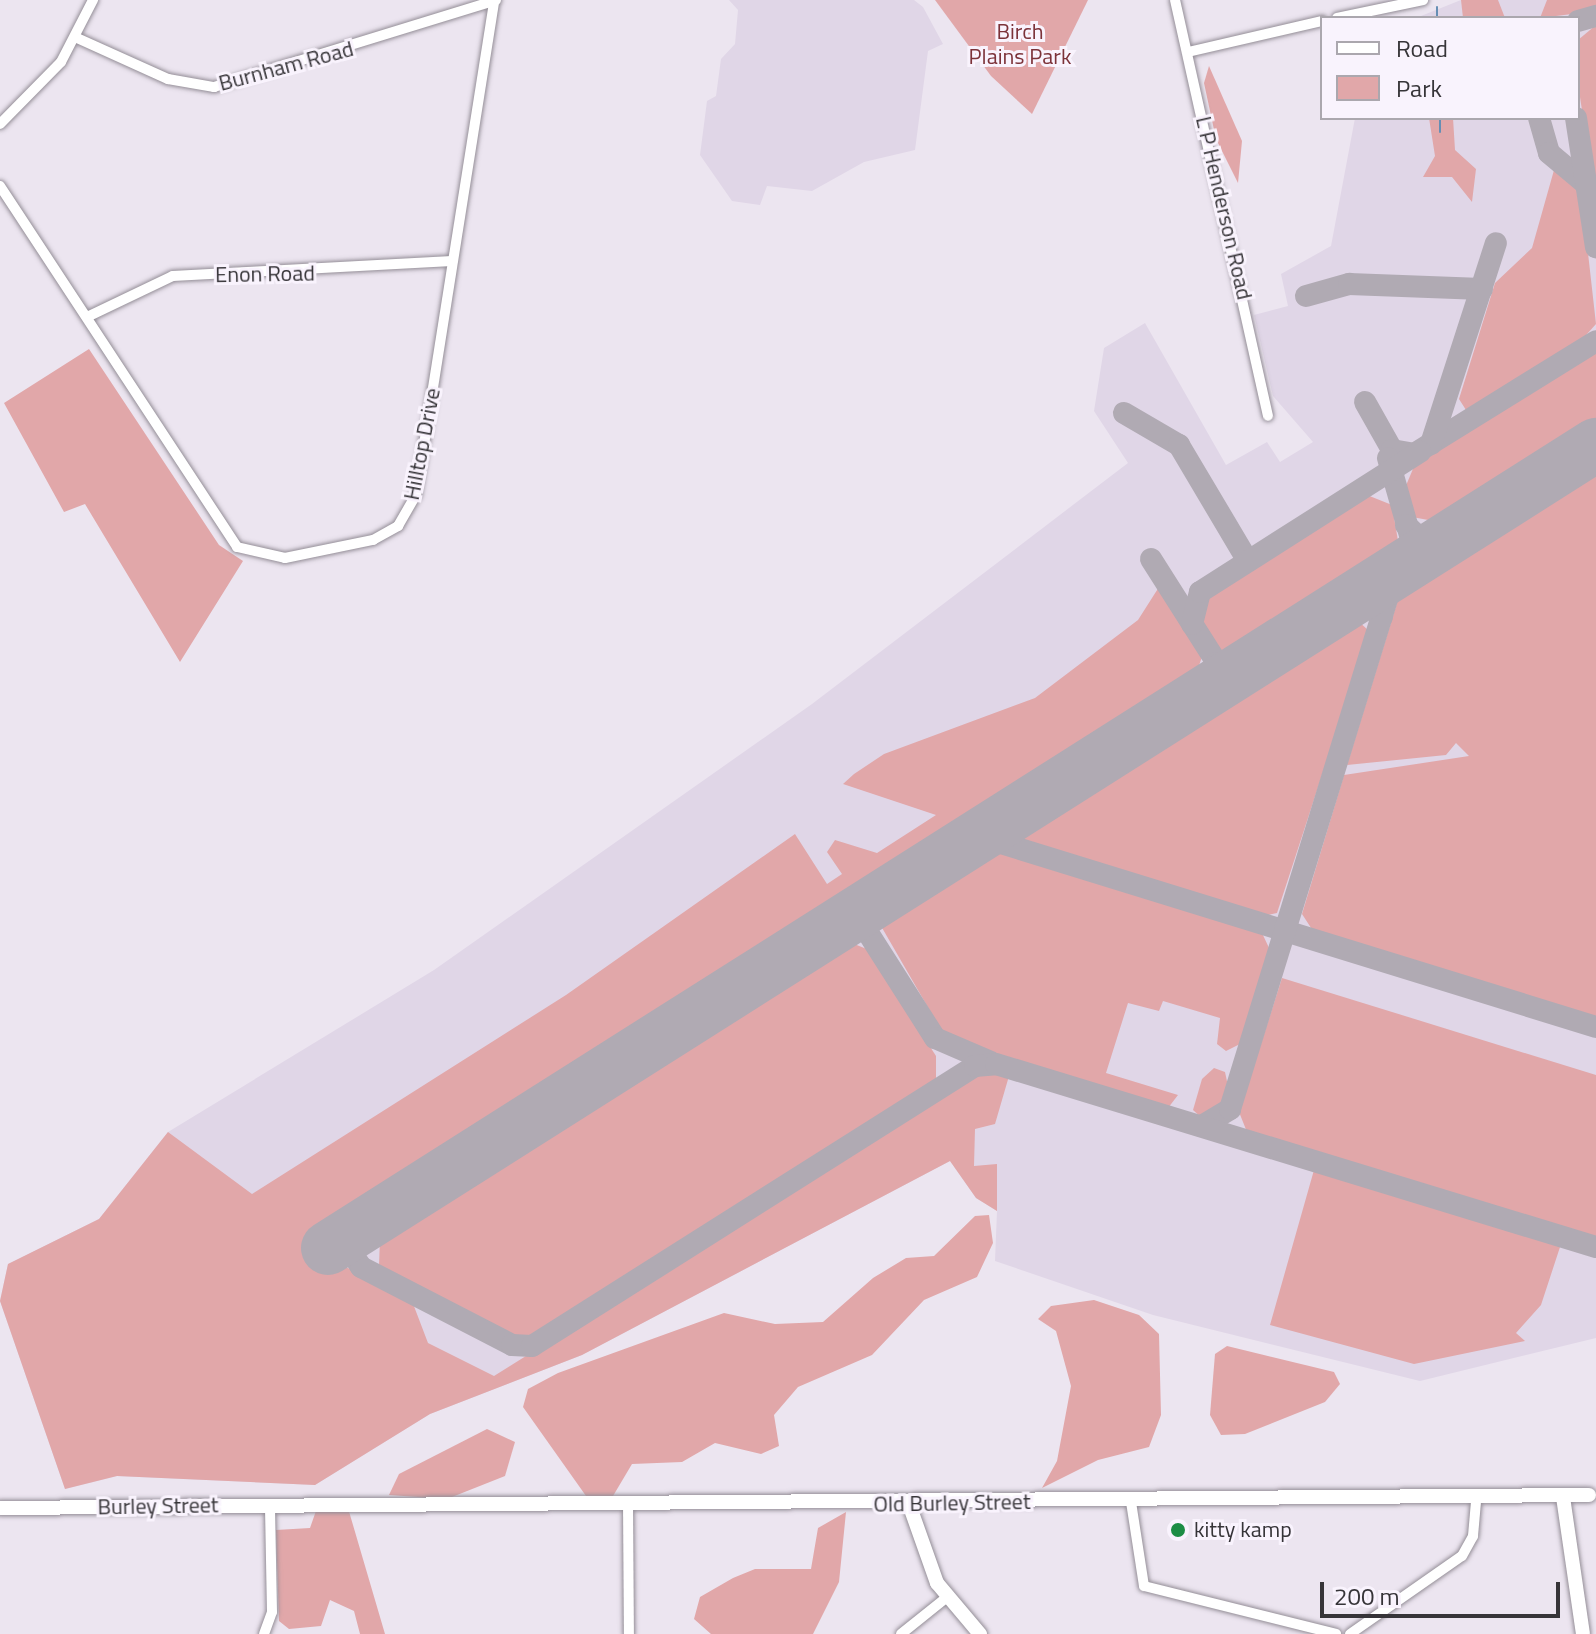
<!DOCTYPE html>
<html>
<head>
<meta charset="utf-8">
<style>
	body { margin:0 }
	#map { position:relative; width:1596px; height:1634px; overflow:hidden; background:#ece5f0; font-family:"Titillium Web",sans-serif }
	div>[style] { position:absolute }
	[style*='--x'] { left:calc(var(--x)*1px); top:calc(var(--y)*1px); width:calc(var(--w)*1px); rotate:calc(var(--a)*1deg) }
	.built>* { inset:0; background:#e0d6e7 }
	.green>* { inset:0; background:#e1a7a9 }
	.stream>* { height:2px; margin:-1px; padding:0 1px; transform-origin:1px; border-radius:1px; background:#668eb4 }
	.taxiway>* { height:22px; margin:-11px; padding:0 11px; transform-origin:11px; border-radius:11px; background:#b0aab3 }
	.runway>* { height:54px; margin:-27px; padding:0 27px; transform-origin:27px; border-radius:27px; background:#b0aab3 }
	.roads { filter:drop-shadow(0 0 2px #948e97) drop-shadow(0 0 2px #948e97) }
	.street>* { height:10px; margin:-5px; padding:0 5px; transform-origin:5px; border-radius:5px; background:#fff }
	.secondary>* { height:14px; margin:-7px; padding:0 7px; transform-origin:7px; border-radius:7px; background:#fff }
	.dots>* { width:22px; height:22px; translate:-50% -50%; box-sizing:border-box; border:4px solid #f9f3fd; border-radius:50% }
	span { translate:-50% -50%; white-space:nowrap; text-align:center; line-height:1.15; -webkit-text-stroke:6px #f9f3fd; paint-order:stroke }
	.park-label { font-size:22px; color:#7c3239 }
	.street-label { font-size:22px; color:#363438 }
	.poi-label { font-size:22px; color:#363438 }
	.left { translate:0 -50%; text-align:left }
	.legend { position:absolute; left:1320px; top:16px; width:260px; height:104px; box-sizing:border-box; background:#f9f3fd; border:2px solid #aba7ae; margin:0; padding:10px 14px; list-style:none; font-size:24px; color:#363438 }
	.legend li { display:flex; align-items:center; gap:16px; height:40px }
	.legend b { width:40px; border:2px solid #aba7ae }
	.scale { position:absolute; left:1320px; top:1582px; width:240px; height:36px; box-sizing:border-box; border:4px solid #363438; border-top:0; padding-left:10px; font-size:24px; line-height:28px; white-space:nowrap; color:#363438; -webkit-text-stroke:6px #f9f3fd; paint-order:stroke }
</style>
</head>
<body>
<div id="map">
	<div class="built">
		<div style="clip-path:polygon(729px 0,914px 0,923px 7px,943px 44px,928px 51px,915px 150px,864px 162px,812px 191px,767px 186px,760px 205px,732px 201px,700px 155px,707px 101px,716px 96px,721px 59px,735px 44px,738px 10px)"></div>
		<div style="clip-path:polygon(1461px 0,1596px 0,1596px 1338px,1420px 1381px,1153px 1315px,995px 1261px,997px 1211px,976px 1198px,950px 1161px,582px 1355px,430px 1414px,315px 1485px,117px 1476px,65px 1489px,0 1301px,8px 1264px,99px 1219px,168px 1132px,434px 970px,812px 704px,1128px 463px,1094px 411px,1104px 348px,1145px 323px,1226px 465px,1267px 442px,1280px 462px,1313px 442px,1273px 396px,1254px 315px,1288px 306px,1281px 274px,1331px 246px,1355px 118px,1578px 118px,1578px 18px,1416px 18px)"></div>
	</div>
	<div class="green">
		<div style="clip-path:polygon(935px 0,1088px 0,1032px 114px,991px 76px)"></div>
		<div style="clip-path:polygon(1461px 0,1498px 0,1505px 18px,1463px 18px)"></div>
		<div style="clip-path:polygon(1547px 0,1596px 0,1596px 11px,1540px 18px)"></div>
		<div style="clip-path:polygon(1596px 25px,1596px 202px,1578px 84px,1578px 40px)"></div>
		<div style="clip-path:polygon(1209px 66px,1242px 141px,1238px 183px,1216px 139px,1204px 83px)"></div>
		<div style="clip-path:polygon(1429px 118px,1453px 118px,1455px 150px,1476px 169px,1472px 202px,1452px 177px,1423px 177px,1435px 156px)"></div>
		<div style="clip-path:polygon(1556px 163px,1580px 182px,1596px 324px,1578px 344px,1466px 410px,1459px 399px,1495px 283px,1532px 248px)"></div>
		<div style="clip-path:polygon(1596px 348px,1596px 423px,1439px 522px,1412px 517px,1405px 488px,1415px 464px)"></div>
		<div style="clip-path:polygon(89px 349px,219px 545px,243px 561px,180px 662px,85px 504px,64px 512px,4px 403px)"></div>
		<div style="clip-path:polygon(1596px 467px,1596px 1021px,1315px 934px,1302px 914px,1344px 775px,1469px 756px,1456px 743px,1446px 755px,1347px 765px,1400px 593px)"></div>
		<div style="clip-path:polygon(1367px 495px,1392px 505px,1399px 547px,1238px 650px,1219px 650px,1201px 622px,1210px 594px)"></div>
		<div style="clip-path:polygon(1159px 587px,1203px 654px,1195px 677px,318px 1234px,340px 1264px,412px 1301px,428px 1343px,494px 1376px,979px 1072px,1009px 1076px,995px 1124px,975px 1129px,974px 1166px,997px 1164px,997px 1211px,976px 1198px,950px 1161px,582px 1355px,430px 1414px,315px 1485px,117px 1476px,65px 1489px,0 1301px,8px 1264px,99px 1219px,168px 1132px,252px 1194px,566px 995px,795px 834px,827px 884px,842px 874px,827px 852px,835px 840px,877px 853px,936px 815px,843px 784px,854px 774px,884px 754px,1035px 698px,1138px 620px)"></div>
		<div style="clip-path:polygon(1356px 619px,1369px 631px,1277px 913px,1259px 917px,1021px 841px,1023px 830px)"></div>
		<div style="clip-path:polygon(995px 850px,1262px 933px,1270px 950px,1240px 1044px,1226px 1051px,1217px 1044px,1220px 1018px,1163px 1001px,1159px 1011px,1128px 1003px,1106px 1073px,1178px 1095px,1168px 1108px,971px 1047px,941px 1030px,881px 926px)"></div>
		<div style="clip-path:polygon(847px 941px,869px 950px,936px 1056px,936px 1082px,531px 1339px,518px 1339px,379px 1266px,380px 1238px)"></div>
		<div style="clip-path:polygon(1282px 978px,1596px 1075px,1596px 1240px,1247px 1132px,1239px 1112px)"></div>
		<div style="clip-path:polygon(1214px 1068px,1225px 1072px,1228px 1086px,1217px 1114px,1202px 1118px,1193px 1110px,1202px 1079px)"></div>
		<div style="clip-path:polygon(1314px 1170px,1561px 1244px,1541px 1305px,1516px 1333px,1525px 1341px,1414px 1364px,1270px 1325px)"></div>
		<div style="clip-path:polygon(989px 1215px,993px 1243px,977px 1277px,924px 1300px,872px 1355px,798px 1387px,774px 1415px,779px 1446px,761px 1454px,715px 1443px,682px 1462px,632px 1464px,613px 1496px,591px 1503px,523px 1407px,528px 1389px,558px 1373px,724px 1313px,775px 1324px,823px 1322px,873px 1278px,906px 1258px,934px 1256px,975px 1216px)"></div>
		<div style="clip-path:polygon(1094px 1300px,1139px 1315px,1159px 1334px,1161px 1415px,1149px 1447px,1098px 1460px,1042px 1488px,1057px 1461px,1071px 1386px,1056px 1331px,1038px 1319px,1051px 1306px)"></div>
		<div style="clip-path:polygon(1227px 1346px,1334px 1372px,1340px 1384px,1325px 1402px,1245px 1434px,1221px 1435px,1210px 1415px,1215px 1354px)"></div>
		<div style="clip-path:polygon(487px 1429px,515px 1442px,505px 1476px,447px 1499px,389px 1495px,399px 1474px)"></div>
		<div style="clip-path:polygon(317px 1508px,348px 1508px,385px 1634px,360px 1634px,354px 1611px,330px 1600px,321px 1626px,289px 1629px,279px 1621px,276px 1530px,310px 1528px)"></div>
		<div style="clip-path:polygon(846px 1512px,839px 1582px,813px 1634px,711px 1634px,694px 1619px,700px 1597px,733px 1578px,755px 1569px,811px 1569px,818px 1528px)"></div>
	</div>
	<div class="stream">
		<div style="--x:1437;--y:7;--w:11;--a:90"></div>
		<div style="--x:1440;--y:118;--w:14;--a:90"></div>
	</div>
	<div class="taxiway">
		<div style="--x:1578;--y:21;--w:19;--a:-16"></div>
		<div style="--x:1539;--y:118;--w:36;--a:74"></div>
		<div style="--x:1549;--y:153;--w:48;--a:40"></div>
		<div style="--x:1576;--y:118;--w:131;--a:81.2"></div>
		<div style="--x:1306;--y:296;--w:45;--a:-15.6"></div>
		<div style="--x:1349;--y:284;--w:133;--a:2.2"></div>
		<div style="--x:1365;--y:402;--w:55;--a:60.6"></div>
		<div style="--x:1392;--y:450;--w:22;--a:10"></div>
		<div style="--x:1414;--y:454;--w:214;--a:-31.8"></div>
		<div style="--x:1124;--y:413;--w:64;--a:30.2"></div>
		<div style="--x:1179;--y:445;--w:135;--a:59.3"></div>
		<div style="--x:1431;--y:444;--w:211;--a:-72.1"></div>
		<div style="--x:1388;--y:458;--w:84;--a:74.1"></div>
		<div style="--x:1411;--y:539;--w:32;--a:108"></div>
		<div style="--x:1406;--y:525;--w:21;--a:43"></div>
		<div style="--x:1421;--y:539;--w:24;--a:2"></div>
		<div style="--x:1151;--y:559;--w:123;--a:57.6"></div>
		<div style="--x:1217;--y:663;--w:24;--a:99"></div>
		<div style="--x:1352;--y:599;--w:21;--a:3"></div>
		<div style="--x:1373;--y:600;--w:19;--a:62"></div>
		<div style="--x:1192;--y:624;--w:33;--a:-76"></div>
		<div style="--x:1200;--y:592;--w:261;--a:-32.5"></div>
		<div style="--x:978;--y:836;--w:647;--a:17.17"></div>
		<div style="--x:856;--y:914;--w:147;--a:57.5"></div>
		<div style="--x:935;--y:1038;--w:61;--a:23.2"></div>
		<div style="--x:1202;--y:1126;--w:33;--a:-31"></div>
		<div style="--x:1230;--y:1109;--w:550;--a:-72.88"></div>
		<div style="--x:1392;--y:583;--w:21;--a:-55"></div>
		<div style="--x:357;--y:1230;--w:23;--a:105"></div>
		<div style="--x:351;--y:1252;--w:18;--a:56"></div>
		<div style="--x:361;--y:1267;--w:170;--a:27.3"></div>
		<div style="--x:512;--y:1345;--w:20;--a:3"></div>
		<div style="--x:532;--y:1346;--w:524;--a:-32.3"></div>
		<div style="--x:975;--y:1066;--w:21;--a:-5"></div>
		<div style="--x:996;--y:1064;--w:627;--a:16.96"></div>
	</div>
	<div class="runway">
		<div style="--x:328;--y:1248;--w:1501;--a:-32.35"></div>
	</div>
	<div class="roads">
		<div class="street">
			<div style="--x:1175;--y:0;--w:426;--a:77.4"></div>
			<div style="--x:1337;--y:18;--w:88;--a:-11.8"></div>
			<div style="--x:77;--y:38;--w:100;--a:24.3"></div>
			<div style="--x:168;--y:79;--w:47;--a:9.9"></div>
			<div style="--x:214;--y:87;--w:295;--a:-17.1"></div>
			<div style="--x:1188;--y:52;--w:138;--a:-13"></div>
			<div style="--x:0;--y:124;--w:87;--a:-45.5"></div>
			<div style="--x:61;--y:62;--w:70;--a:-62.7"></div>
			<div style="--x:0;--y:186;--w:432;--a:56.7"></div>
			<div style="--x:237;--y:547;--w:49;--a:12.9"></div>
			<div style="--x:285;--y:558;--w:90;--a:-11.6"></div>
			<div style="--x:373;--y:540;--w:29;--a:-29"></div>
			<div style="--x:398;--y:526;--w:36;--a:-60"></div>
			<div style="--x:416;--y:495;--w:499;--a:-81"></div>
			<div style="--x:87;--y:317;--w:95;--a:-25.5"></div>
			<div style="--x:173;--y:276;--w:279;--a:-3.1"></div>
			<div style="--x:1131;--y:1502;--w:85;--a:81.2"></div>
			<div style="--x:1144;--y:1586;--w:198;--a:14"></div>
			<div style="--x:628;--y:1503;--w:131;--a:89.6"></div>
			<div style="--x:264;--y:1634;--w:23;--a:-70"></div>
			<div style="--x:272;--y:1612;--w:107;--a:-91.1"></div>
			<div style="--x:901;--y:1634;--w:59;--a:-38.8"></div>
			<div style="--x:1350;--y:1634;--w:136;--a:-34.9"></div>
			<div style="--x:1462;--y:1556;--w:23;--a:-61"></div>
			<div style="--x:1473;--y:1536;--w:36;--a:-85"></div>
		</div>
		<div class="secondary">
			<div style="--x:1563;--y:1497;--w:138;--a:81.7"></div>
			<div style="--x:909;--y:1504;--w:84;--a:70.5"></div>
			<div style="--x:937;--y:1583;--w:67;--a:49.9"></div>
			<div style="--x:0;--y:1508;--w:1589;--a:-0.47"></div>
		</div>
	</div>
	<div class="dots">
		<div style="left:1178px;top:1530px;background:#1d8d45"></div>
	</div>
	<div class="park-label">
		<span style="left:1020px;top:44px">Birch<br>Plains Park</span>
	</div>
	<div class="street-label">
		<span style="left:286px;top:66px;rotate:-15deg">Burnham Road</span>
		<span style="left:1224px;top:208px;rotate:77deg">L P Henderson Road</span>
		<span style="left:265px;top:274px;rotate:-1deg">Enon Road</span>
		<span style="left:422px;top:444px;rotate:-79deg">Hilltop Drive</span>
		<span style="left:952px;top:1503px;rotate:-1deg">Old Burley Street</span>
		<span style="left:158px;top:1506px;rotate:-1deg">Burley Street</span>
	</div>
	<div class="poi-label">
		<span class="left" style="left:1194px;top:1530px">kitty kamp</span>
	</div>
	<ul class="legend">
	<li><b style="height:10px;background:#fff"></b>Road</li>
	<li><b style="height:22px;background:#e1a7a9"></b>Park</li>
	</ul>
	<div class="scale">200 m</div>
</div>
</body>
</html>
